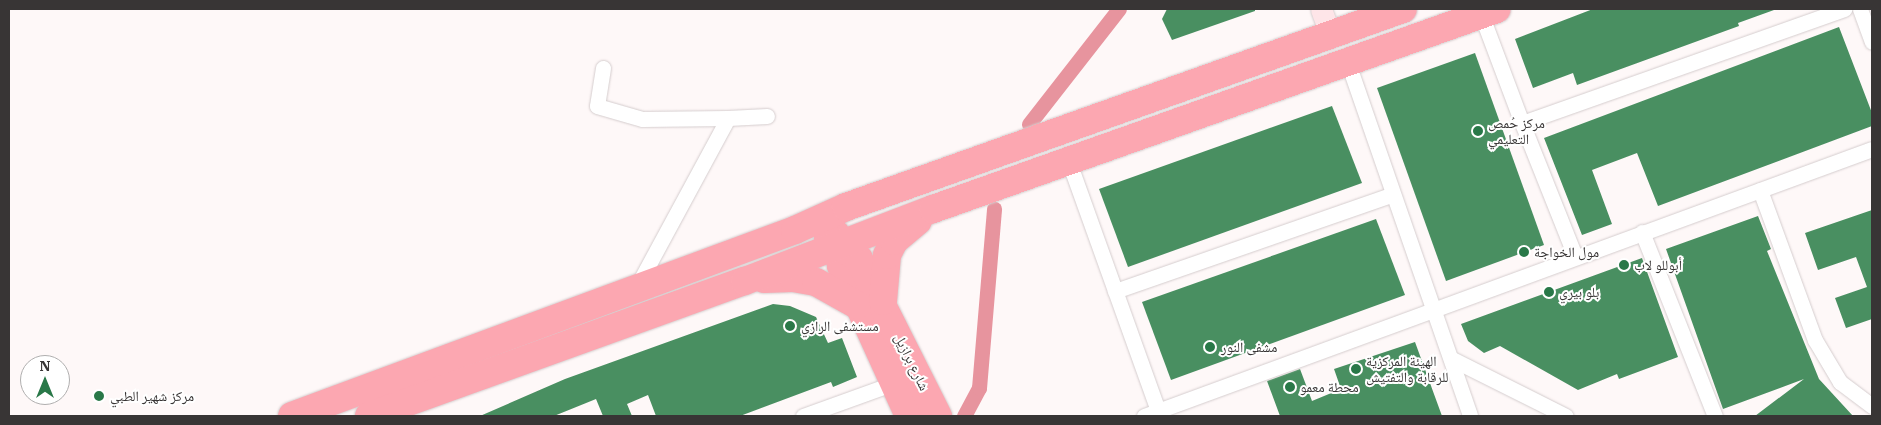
<!DOCTYPE html>
<html>
<head>
<meta charset="utf-8">
<style>
	body { margin:0 }
	#map { position:relative; width:1881px; height:425px; overflow:hidden; background:#fef8f8; font-family:"IBM Plex Serif","Noto Naskh Arabic",serif }
	div>[style] { position:absolute }
	[style*='--x'] { left:calc(var(--x)*1px); top:calc(var(--y)*1px); width:calc(var(--w)*1px); rotate:calc(var(--a)*1deg) }
	.canal>* { height:15px; margin:-7.5px; padding:0 7.5px; transform-origin:7.5px; border-radius:7.5px; background:#e7949e }
	.building>* { inset:0; background:#498f61 }
	.roads { filter:drop-shadow(0 0 1px #d5cdce) drop-shadow(0 0 1px #d5cdce) }
	.street>* { height:15px; margin:-7.5px; padding:0 7.5px; transform-origin:7.5px; border-radius:7.5px; background:#fff }
	.secondary>* { height:21px; margin:-10.5px; padding:0 10.5px; transform-origin:10.5px; border-radius:10.5px; background:#fee5e8 }
	.highway>* { height:28px; margin:-14px; padding:0 14px; transform-origin:14px; border-radius:14px; background:#fca7b1 }
	.dots>* { width:14px; height:14px; translate:-50% -50%; box-sizing:border-box; border:2px solid #fff; border-radius:50% }
	span { translate:-50% -50%; white-space:nowrap; text-align:center; line-height:1.15; -webkit-text-stroke:4px #fff; paint-order:stroke }
	.poi-label { font-size:14px; color:#383535 }
	.left { translate:0 -50%; text-align:left }
	.street-label { font-size:14px; color:#383535 }
	.frame { position:absolute; inset:0; border:10px solid #383535; pointer-events:none }
	.north { position:absolute; left:20px; top:355px; width:50px; height:50px; box-sizing:border-box; background:#fff; border:1px solid #afaeae; border-radius:50%; rotate:0deg; font-size:14px; font-weight:700; line-height:20px; text-align:center; color:#383535 }
	.north::after { content:''; display:block; margin:auto; width:18px; height:22px; background:#297848; clip-path:polygon(50% 0,100% 100%,50% 72%,0 100%) }
</style>
</head>
<body>
<div id="map">
	<div class="canal">
		<div style="--x:1029;--y:124;--w:146;--a:-52"></div>
		<div style="--x:964;--y:416;--w:32;--a:-62"></div>
		<div style="--x:979;--y:388;--w:180;--a:-85.2"></div>
	</div>
	<div class="building">
		<div style="clip-path:polygon(1167px 9px,1255px 9px,1255px 11px,1172px 40px,1162px 19px)"></div>
		<div style="clip-path:polygon(1593px 9px,1774px 9px,1774px 10px,1738px 23px,1739px 26px,1577px 85px,1573px 73px,1533px 88px,1515px 39px)"></div>
		<div style="clip-path:polygon(1839px 27px,1872px 113px,1872px 126px,1658px 206px,1637px 153px,1592px 170px,1612px 224px,1582px 235px,1544px 138px)"></div>
		<div style="clip-path:polygon(1475px 53px,1544px 245px,1446px 281px,1377px 88px)"></div>
		<div style="clip-path:polygon(1332px 106px,1362px 183px,1128px 267px,1099px 189px)"></div>
		<div style="clip-path:polygon(1872px 210px,1872px 319px,1846px 328px,1835px 298px,1867px 287px,1856px 257px,1818px 270px,1805px 233px)"></div>
		<div style="clip-path:polygon(1758px 216px,1771px 249px,1767px 251px,1819px 379px,1853px 416px,1755px 416px,1804px 379px,1723px 409px,1666px 249px)"></div>
		<div style="clip-path:polygon(1376px 219px,1405px 295px,1171px 380px,1142px 302px)"></div>
		<div style="clip-path:polygon(1642px 258px,1678px 357px,1619px 379px,1617px 374px,1578px 390px,1500px 346px,1484px 353px,1468px 341px,1461px 324px)"></div>
		<div style="clip-path:polygon(773px 304px,790px 306px,816px 317px,828px 343px,842px 338px,857px 377px,833px 387px,831px 382px,740px 416px,656px 416px,648px 395px,627px 404px,632px 416px,603px 416px,596px 399px,554px 416px,480px 416px,565px 379px)"></div>
		<div style="clip-path:polygon(1415px 342px,1442px 416px,1280px 416px,1267px 381px,1300px 369px,1312px 401px,1341px 389px,1334px 369px)"></div>
	</div>
	<div class="roads">
		<div class="street">
			<div style="--x:1860;--y:9;--w:35;--a:70"></div>
			<div style="--x:1481;--y:14;--w:116;--a:69.4"></div>
			<div style="--x:1522;--y:123;--w:342;--a:-19.5"></div>
			<div style="--x:1348;--y:63;--w:373;--a:70.9"></div>
			<div style="--x:603;--y:68;--w:38;--a:99"></div>
			<div style="--x:597;--y:106;--w:47;--a:16.1"></div>
			<div style="--x:642;--y:119;--w:86;--a:-0.7"></div>
			<div style="--x:728;--y:118;--w:193;--a:118.4"></div>
			<div style="--x:728;--y:118;--w:39;--a:-3"></div>
			<div style="--x:1522;--y:123;--w:143;--a:68.3"></div>
			<div style="--x:1069;--y:162;--w:264;--a:70.3"></div>
			<div style="--x:1760;--y:190;--w:160;--a:69.9"></div>
			<div style="--x:1815;--y:340;--w:49;--a:59.2"></div>
			<div style="--x:1840;--y:382;--w:40;--a:37"></div>
			<div style="--x:1642;--y:232;--w:198;--a:68.4"></div>
			<div style="--x:1115;--y:291;--w:294;--a:-19.2"></div>
			<div style="--x:1452;--y:359;--w:127;--a:26.6"></div>
			<div style="--x:803;--y:416;--w:97;--a:-19.9"></div>
			<div style="--x:1144;--y:416;--w:775;--a:-20.14"></div>
		</div>
		<div class="secondary">
			<div style="--x:1321;--y:9;--w:29;--a:70"></div>
		</div>
		<div class="highway">
			<div style="--x:836;--y:234;--w:32;--a:81"></div>
			<div style="--x:841;--y:266;--w:165;--a:65.6"></div>
			<div style="--x:828;--y:238;--w:37;--a:34"></div>
			<div style="--x:859;--y:259;--w:176;--a:63.3"></div>
			<div style="--x:764;--y:279;--w:29;--a:-2"></div>
			<div style="--x:793;--y:278;--w:23;--a:10"></div>
			<div style="--x:816;--y:282;--w:47;--a:29.3"></div>
			<div style="--x:883;--y:301;--w:46;--a:-85"></div>
			<div style="--x:887;--y:255;--w:16;--a:-63"></div>
			<div style="--x:894;--y:241;--w:31;--a:-40"></div>
			<div style="--x:292;--y:416;--w:536;--a:-20.29"></div>
			<div style="--x:795;--y:230;--w:56;--a:-24.3"></div>
			<div style="--x:846;--y:207;--w:591;--a:-19.57"></div>
			<div style="--x:369;--y:416;--w:400;--a:-19.8"></div>
			<div style="--x:745;--y:281;--w:201;--a:-21"></div>
			<div style="--x:933;--y:209;--w:598;--a:-19.53"></div>
		</div>
	</div>
	<div class="dots">
		<div style="left:1478px;top:131px;background:#297848"></div>
		<div style="left:1524px;top:252px;background:#297848"></div>
		<div style="left:1624px;top:265px;background:#297848"></div>
		<div style="left:1549px;top:292px;background:#297848"></div>
		<div style="left:790px;top:326px;background:#297848"></div>
		<div style="left:1210px;top:347px;background:#297848"></div>
		<div style="left:1356px;top:369px;background:#297848"></div>
		<div style="left:1290px;top:387px;background:#297848"></div>
		<div style="left:99px;top:396px;background:#297848"></div>
	</div>
	<div class="poi-label">
		<span class="left" style="left:1488px;top:131px">مركز حُمص<br>التعليمي</span>
		<span class="left" style="left:1534px;top:252px">مول الخواجة</span>
		<span class="left" style="left:1634px;top:265px">أبوللو لاب</span>
		<span class="left" style="left:1559px;top:292px">بلو بيري</span>
		<span class="left" style="left:801px;top:326px">مستشفى الرازي</span>
		<span class="left" style="left:1221px;top:347px">مشفى النور</span>
		<span class="left" style="left:1366px;top:369px">الهيئة المركزية<br>للرقابة والتفتيش</span>
		<span class="left" style="left:1300px;top:387px">محطة معمو</span>
		<span class="left" style="left:110px;top:396px">مركز شهير الطبي</span>
	</div>
	<div class="street-label">
		<span style="left:912px;top:362px;rotate:64deg">شارع برازيل</span>
	</div>
	<div class="frame"></div>
	<div class="north">N</div>
</div>
</body>
</html>
